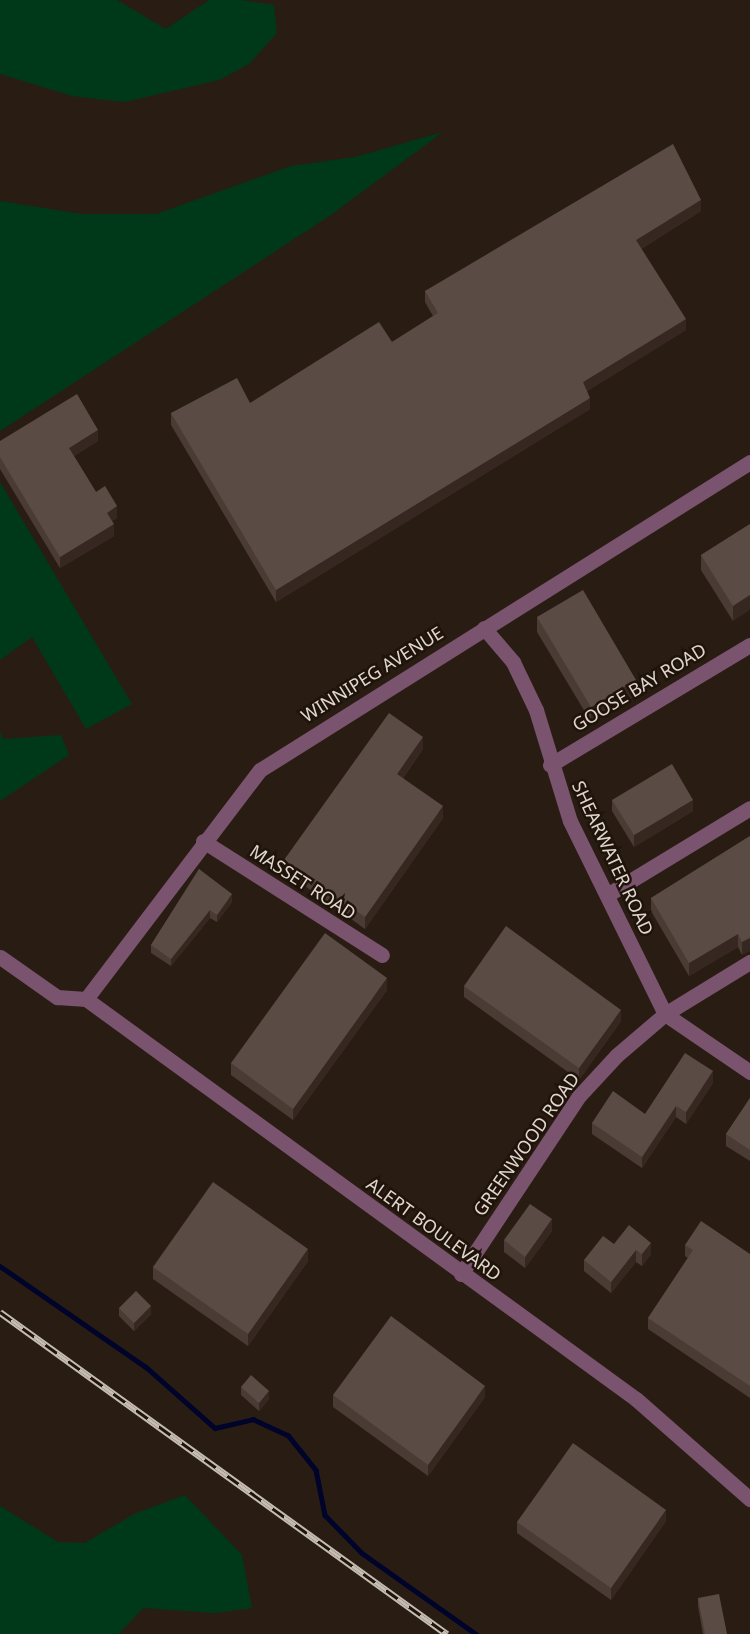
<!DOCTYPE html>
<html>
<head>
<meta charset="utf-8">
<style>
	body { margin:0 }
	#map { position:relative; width:750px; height:1634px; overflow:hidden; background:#291d13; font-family:"Noto Sans",sans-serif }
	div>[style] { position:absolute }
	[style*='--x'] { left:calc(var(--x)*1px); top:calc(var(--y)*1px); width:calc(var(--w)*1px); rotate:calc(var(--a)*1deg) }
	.green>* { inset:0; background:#00381a }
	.stream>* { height:4.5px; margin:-2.25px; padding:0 2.25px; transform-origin:2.25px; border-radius:2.25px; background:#00032a }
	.street>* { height:15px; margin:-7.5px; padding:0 7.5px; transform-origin:7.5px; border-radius:7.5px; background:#7a536e }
	.rail>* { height:7px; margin-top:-3.5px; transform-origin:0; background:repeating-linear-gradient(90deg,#1f130a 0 14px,#c5bcb4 0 28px); box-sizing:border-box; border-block:2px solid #c5bcb4 }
	.wall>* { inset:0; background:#4a3c34 }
	.shaded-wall>* { inset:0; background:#362820 }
	.building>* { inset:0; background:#5a4c45 }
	span { translate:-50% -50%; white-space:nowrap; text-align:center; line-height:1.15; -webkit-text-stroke:5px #1f130a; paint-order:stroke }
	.street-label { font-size:18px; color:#e0d7d0 }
</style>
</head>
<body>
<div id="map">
	<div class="green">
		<div style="clip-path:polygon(0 0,117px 0,166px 29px,209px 0,240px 0,274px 5px,277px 33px,249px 64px,219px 80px,125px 102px,72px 96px,0 74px)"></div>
		<div style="clip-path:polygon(443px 132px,331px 215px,0 431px,0 201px,82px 214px,156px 214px,291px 166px,355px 157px)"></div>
		<div style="clip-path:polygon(0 482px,132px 704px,86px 729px,32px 637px,0 660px)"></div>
		<div style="clip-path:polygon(0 731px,3px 739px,61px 735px,69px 755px,0 801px)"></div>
		<div style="clip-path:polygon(185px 1495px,242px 1555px,252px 1608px,215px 1613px,143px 1608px,119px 1634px,0 1634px,0 1506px,58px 1542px,85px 1543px,134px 1514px)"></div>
	</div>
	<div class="stream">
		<div style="--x:0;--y:1266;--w:178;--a:34.7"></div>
		<div style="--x:146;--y:1367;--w:92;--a:41.5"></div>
		<div style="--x:215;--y:1428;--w:39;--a:-13"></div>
		<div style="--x:253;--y:1419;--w:38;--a:25"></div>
		<div style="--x:288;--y:1435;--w:45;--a:51.3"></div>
		<div style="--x:316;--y:1470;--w:46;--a:78.7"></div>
		<div style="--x:325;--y:1515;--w:53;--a:45.8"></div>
		<div style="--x:362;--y:1553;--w:140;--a:35.4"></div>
	</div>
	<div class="street">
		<div style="--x:484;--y:628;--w:45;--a:49.5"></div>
		<div style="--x:513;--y:662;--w:53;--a:64.4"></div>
		<div style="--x:536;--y:710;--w:116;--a:73"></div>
		<div style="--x:570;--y:821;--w:215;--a:63.8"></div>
		<div style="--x:665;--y:1014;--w:103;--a:34.3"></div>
		<div style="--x:550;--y:765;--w:233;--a:-31"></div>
		<div style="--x:203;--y:841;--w:212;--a:32.5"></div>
		<div style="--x:607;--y:895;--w:167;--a:-31.3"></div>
		<div style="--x:0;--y:957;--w:70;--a:35.1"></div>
		<div style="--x:57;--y:997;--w:29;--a:4"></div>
		<div style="--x:86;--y:999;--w:288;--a:-52.8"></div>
		<div style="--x:260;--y:770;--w:579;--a:-32.15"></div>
		<div style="--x:86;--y:999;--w:680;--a:36.03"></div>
		<div style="--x:636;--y:1399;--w:152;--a:41.3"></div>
		<div style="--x:461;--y:1274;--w:214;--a:-56.5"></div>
		<div style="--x:579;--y:1096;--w:56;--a:-47.2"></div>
		<div style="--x:617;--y:1055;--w:63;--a:-40.5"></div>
		<div style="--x:665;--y:1014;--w:100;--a:-31.5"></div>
	</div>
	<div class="rail">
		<div style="--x:0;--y:1312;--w:551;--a:35.77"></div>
	</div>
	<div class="wall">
		<div style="clip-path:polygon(701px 211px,641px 249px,686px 330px,587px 391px,590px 409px,276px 602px,171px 425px,171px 413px,250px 403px,392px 342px,433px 316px,425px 302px,425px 291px)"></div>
		<div style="clip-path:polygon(0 441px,98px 441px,74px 456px,96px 492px,117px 518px,112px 521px,114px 536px,60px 568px,0 469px)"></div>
		<div style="clip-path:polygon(750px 524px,733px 621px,701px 570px,701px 555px)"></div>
		<div style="clip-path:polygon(537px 617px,636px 695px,591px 722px,537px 632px)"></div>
		<div style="clip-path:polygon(423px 749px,403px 778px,443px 818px,365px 929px,284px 871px,284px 860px)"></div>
		<div style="clip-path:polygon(612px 800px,693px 811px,634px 847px,612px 811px)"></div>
		<div style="clip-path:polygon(750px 836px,742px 955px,738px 947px,689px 976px,651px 911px,651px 898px)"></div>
		<div style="clip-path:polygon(199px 869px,232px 902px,217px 922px,210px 918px,171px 966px,151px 953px,151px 945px)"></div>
		<div style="clip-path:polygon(464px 986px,621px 1021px,579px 1080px,464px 997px)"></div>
		<div style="clip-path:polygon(387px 990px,293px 1120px,231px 1075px,231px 1063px)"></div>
		<div style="clip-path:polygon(713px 1083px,686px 1124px,676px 1117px,642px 1168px,592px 1134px,592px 1123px,645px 1114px)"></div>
		<div style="clip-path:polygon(750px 1098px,750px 1161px,726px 1146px,726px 1134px)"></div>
		<div style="clip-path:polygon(552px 1231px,525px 1268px,504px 1252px,504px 1240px)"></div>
		<div style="clip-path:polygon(614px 1244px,651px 1254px,642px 1266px,636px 1262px,611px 1293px,584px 1271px,584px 1260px)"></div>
		<div style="clip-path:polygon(685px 1245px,750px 1254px,750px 1398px,648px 1329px,648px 1318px,688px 1258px,685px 1256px)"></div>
		<div style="clip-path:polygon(308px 1261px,248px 1346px,153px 1279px,153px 1267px)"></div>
		<div style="clip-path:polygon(119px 1308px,151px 1314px,134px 1331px,119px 1316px)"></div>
		<div style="clip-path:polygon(241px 1387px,269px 1399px,259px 1411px,241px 1395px)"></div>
		<div style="clip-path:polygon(333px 1395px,485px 1397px,428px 1476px,333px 1407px)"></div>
		<div style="clip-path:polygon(666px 1521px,611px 1600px,517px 1533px,517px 1522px)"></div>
		<div style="clip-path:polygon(698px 1598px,727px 1634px,703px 1634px,698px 1606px)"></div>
	</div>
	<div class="shaded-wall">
		<div style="clip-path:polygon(701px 200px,701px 211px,636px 252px,636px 240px)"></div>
		<div style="clip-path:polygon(686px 319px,686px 330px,583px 394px,583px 382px)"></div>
		<div style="clip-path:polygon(590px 398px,590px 409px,276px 602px,276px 590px)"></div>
		<div style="clip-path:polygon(98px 430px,98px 441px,69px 459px,69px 448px)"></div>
		<div style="clip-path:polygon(117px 506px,117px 518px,107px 524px,107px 513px)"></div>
		<div style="clip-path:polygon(114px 524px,114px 536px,60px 568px,60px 557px)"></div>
		<div style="clip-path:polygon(750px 595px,750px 610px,733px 621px,733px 606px)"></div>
		<div style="clip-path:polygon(636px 680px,636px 695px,591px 722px,591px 707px)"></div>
		<div style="clip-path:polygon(423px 737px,423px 749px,397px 786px,397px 774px)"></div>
		<div style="clip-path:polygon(693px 800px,693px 811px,634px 847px,634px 835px)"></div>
		<div style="clip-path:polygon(443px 806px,443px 818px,365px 929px,365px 917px)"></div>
		<div style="clip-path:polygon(232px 894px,232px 902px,217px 922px,217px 915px)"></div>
		<div style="clip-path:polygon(210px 910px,210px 918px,171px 966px,171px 959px)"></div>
		<div style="clip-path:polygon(738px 934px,738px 947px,689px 976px,689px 963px)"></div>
		<div style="clip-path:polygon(750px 938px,750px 951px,742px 955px,742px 942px)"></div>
		<div style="clip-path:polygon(387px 978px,387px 990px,293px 1120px,293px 1109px)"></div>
		<div style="clip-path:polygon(621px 1010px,621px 1021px,579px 1080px,579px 1068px)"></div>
		<div style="clip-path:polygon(713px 1071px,713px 1083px,686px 1124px,686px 1112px)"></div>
		<div style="clip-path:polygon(676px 1106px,676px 1117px,642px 1168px,642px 1157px)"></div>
		<div style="clip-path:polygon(552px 1219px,552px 1231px,525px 1268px,525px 1257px)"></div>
		<div style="clip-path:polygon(651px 1243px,651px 1254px,642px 1266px,642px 1254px)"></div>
		<div style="clip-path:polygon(308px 1249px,308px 1261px,248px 1346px,248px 1334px)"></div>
		<div style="clip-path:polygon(636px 1250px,636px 1262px,611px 1293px,611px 1282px)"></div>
		<div style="clip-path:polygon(151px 1306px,151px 1314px,134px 1331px,134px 1323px)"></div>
		<div style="clip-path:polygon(485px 1386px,485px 1397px,428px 1476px,428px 1465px)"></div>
		<div style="clip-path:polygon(269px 1391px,269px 1399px,259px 1411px,259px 1403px)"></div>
		<div style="clip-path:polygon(666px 1510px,666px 1521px,611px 1600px,611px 1588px)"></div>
	</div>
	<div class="building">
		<div style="clip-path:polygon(673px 144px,701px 200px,636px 240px,686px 319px,583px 382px,590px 398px,276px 590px,171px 413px,237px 378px,250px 403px,379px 322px,392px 342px,438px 313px,425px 291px)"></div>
		<div style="clip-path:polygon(77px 394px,98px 430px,69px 448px,96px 492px,105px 486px,117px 506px,107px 513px,114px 524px,60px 557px,0 457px,0 441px)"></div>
		<div style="clip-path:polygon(750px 524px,750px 595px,733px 606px,701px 555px)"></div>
		<div style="clip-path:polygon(583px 590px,636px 680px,591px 707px,537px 617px)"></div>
		<div style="clip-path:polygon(389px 713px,423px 737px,397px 774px,443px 806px,365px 917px,284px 860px)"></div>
		<div style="clip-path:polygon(672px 764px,693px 800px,634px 835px,612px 800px)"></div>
		<div style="clip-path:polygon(750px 836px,750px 938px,742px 942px,738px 934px,689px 963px,651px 898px)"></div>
		<div style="clip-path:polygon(199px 869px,232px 894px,217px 915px,210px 910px,171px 959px,151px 945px)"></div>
		<div style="clip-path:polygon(506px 926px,621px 1010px,579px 1068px,464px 986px)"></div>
		<div style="clip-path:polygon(325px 933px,387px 978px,293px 1109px,231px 1063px)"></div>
		<div style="clip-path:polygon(685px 1053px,713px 1071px,686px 1112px,676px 1106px,642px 1157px,592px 1123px,613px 1091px,645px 1114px)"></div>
		<div style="clip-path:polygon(750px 1098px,750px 1150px,726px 1134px)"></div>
		<div style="clip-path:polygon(213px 1182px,308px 1249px,248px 1334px,153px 1267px)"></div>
		<div style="clip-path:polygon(530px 1204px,552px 1219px,525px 1257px,504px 1240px)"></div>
		<div style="clip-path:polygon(701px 1221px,750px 1254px,750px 1386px,648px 1318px,693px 1250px,685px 1245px)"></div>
		<div style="clip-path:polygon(629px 1225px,651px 1243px,642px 1254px,636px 1250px,611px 1282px,584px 1260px,603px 1236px,614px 1244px)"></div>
		<div style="clip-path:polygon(136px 1291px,151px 1306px,134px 1323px,119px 1308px)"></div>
		<div style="clip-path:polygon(391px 1316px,485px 1386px,428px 1465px,333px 1395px)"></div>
		<div style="clip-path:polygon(251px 1375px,269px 1391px,259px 1403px,241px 1387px)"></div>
		<div style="clip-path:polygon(573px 1443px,666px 1510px,611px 1588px,517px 1522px)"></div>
		<div style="clip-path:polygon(719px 1594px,727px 1634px,705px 1634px,698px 1598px)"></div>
	</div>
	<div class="street-label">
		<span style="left:372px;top:674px;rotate:-32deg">WINNIPEG AVENUE</span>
		<span style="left:639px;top:687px;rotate:-31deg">GOOSE BAY ROAD</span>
		<span style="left:613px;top:858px;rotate:65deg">SHEARWATER ROAD</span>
		<span style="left:303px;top:882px;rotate:33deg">MASSET ROAD</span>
		<span style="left:526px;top:1144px;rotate:-55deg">GREENWOOD ROAD</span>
		<span style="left:434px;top:1229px;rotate:36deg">ALERT BOULEVARD</span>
	</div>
</div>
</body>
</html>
